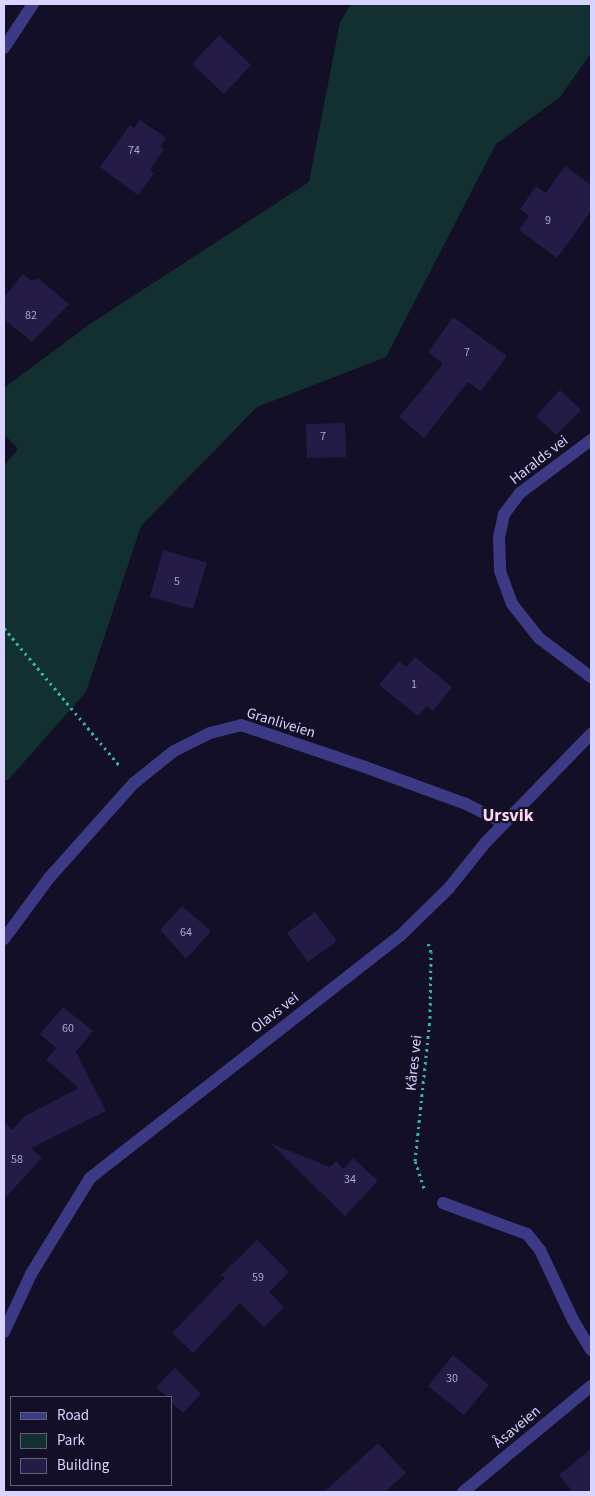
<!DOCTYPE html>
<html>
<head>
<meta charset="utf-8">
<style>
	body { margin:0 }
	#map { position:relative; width:595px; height:1496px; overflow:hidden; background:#130f26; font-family:"Source Sans 3",sans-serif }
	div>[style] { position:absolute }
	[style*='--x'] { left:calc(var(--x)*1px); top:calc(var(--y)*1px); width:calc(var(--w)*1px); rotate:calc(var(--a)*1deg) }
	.green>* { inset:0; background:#12302f }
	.building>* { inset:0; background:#241b47 }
	.path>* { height:3px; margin-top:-1.5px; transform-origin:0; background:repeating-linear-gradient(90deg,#2fb8b0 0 2.5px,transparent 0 6.5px) }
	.minor>* { height:12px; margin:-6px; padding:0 6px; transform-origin:6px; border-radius:6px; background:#3d3a85 }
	span { translate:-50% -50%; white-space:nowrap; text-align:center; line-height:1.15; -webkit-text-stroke:4.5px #130f26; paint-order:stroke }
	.number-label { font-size:12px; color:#aca6d1 }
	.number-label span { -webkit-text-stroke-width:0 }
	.street-label { font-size:15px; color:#d9d4ff }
	.quarter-label { font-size:18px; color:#ffd6f0; font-weight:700 }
	.frame { position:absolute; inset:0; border:5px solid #d9d4ff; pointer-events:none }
	.legend { position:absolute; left:10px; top:1396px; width:162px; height:90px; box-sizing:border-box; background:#130f26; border:1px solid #625e7d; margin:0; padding:6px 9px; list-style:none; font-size:15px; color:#d9d4ff }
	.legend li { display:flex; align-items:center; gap:10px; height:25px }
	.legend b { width:25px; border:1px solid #625e7d }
</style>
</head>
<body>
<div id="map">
	<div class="green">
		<div style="clip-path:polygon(351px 4px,591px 4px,591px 53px,560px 97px,496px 144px,386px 357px,257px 407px,141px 526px,86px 692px,8px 780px,4px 780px,4px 466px,18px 449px,4px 434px,4px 388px,90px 324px,309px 182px,340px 22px)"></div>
	</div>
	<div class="building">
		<div style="clip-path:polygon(219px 35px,251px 65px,224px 94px,192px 64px)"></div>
		<div style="clip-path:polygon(140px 120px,166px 138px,160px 146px,164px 149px,150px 170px,154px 173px,138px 195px,100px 167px,130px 125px,134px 128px)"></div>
		<div style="clip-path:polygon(565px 166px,591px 185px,591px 211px,557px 258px,519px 230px,529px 216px,520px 209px,536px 186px,546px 193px)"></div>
		<div style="clip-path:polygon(23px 274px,32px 281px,38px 278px,69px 304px,32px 342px,4px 319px,6px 316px,4px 297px)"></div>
		<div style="clip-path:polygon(453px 317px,507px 356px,481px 391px,468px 382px,424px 438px,399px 417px,443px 364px,428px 352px)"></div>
		<div style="clip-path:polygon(560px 390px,581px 410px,556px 435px,536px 416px)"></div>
		<div style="clip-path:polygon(345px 423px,346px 457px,307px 458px,306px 424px)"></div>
		<div style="clip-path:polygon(163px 550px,207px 563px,193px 609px,150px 597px)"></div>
		<div style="clip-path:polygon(415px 657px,452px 687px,433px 711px,427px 706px,418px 716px,379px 685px,399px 661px,406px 667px)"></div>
		<div style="clip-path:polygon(182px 906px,211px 931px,186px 959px,160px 930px)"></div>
		<div style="clip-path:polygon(315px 912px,337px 941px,308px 962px,287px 933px)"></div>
		<div style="clip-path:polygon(63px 1007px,93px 1031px,76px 1052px,106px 1111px,31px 1148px,42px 1158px,4px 1199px,4px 1122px,12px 1130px,25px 1116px,79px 1088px,46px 1060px,56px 1048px,40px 1034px)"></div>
		<div style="clip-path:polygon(270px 1143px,330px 1167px,336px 1161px,343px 1169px,353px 1158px,378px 1181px,345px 1216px)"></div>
		<div style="clip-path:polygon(257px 1240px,289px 1272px,269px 1292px,284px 1307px,264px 1327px,240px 1303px,193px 1353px,172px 1333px,225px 1278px,221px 1275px)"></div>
		<div style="clip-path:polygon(453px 1355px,489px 1385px,464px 1415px,428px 1386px)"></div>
		<div style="clip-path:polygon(175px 1368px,201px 1394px,183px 1413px,171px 1402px,171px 1397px,167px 1397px,156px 1387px)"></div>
		<div style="clip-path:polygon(378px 1443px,406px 1473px,385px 1492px,324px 1492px)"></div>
		<div style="clip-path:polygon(591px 1449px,591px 1492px,573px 1492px,559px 1475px)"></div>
	</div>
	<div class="path">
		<div style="--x:4;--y:628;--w:179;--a:50"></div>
		<div style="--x:424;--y:1188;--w:28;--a:-108"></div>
		<div style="--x:415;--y:1161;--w:144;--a:-84"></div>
		<div style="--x:430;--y:1018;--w:66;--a:-89.1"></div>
		<div style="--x:431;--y:952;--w:9;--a:-108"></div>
	</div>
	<div class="minor">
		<div style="--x:4;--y:48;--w:53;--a:-56.6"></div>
		<div style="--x:591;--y:440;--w:89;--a:143.3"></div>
		<div style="--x:520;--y:493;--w:26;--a:127"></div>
		<div style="--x:504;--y:514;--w:25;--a:102"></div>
		<div style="--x:499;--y:538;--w:33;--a:88"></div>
		<div style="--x:500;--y:571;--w:35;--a:70"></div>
		<div style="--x:512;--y:604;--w:43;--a:51.5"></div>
		<div style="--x:539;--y:638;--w:65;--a:36.9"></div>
		<div style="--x:4;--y:939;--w:76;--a:-53.6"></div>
		<div style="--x:49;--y:878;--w:127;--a:-48.2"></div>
		<div style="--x:134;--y:783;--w:51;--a:-38.7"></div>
		<div style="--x:174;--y:751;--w:40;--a:-26.6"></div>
		<div style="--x:210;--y:733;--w:32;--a:-14"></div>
		<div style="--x:241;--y:725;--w:131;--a:18.7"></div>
		<div style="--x:365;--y:767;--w:108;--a:20.1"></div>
		<div style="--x:466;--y:804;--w:42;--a:26.6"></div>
		<div style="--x:443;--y:1203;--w:90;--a:20.3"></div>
		<div style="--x:527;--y:1234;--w:21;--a:51"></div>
		<div style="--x:540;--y:1250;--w:77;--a:64.8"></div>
		<div style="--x:573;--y:1320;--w:35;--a:59"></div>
		<div style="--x:4;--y:1332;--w:64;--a:-65"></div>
		<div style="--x:31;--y:1274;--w:113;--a:-58.4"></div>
		<div style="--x:90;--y:1178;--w:395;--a:-38"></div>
		<div style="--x:401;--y:935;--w:67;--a:-44.4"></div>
		<div style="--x:449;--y:888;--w:59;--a:-51.2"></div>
		<div style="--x:486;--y:842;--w:151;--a:-45.8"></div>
		<div style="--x:463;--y:1492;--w:166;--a:-39.6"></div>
	</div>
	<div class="number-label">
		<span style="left:134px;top:151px">74</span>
		<span style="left:548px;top:221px">9</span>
		<span style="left:31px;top:316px">82</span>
		<span style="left:467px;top:353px">7</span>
		<span style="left:323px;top:437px">7</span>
		<span style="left:177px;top:582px">5</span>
		<span style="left:414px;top:685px">1</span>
		<span style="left:186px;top:933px">64</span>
		<span style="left:68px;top:1029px">60</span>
		<span style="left:17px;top:1160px">58</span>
		<span style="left:350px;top:1180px">34</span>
		<span style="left:258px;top:1278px">59</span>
		<span style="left:452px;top:1379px">30</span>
	</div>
	<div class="street-label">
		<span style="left:539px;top:460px;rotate:-38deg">Haralds vei</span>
		<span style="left:281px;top:723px;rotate:17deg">Granliveien</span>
		<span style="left:275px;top:1013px;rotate:-38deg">Olavs vei</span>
		<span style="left:414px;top:1063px;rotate:-84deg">Kåres vei</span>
		<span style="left:517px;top:1427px;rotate:-40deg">Åsaveien</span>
	</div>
	<div class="quarter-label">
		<span style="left:508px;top:816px">Ursvik</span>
	</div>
	<div class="frame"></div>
	<ul class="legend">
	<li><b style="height:6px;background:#3d3a85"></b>Road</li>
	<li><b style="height:14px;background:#12302f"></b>Park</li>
	<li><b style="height:14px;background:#241b47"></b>Building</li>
	</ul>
</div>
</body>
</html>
